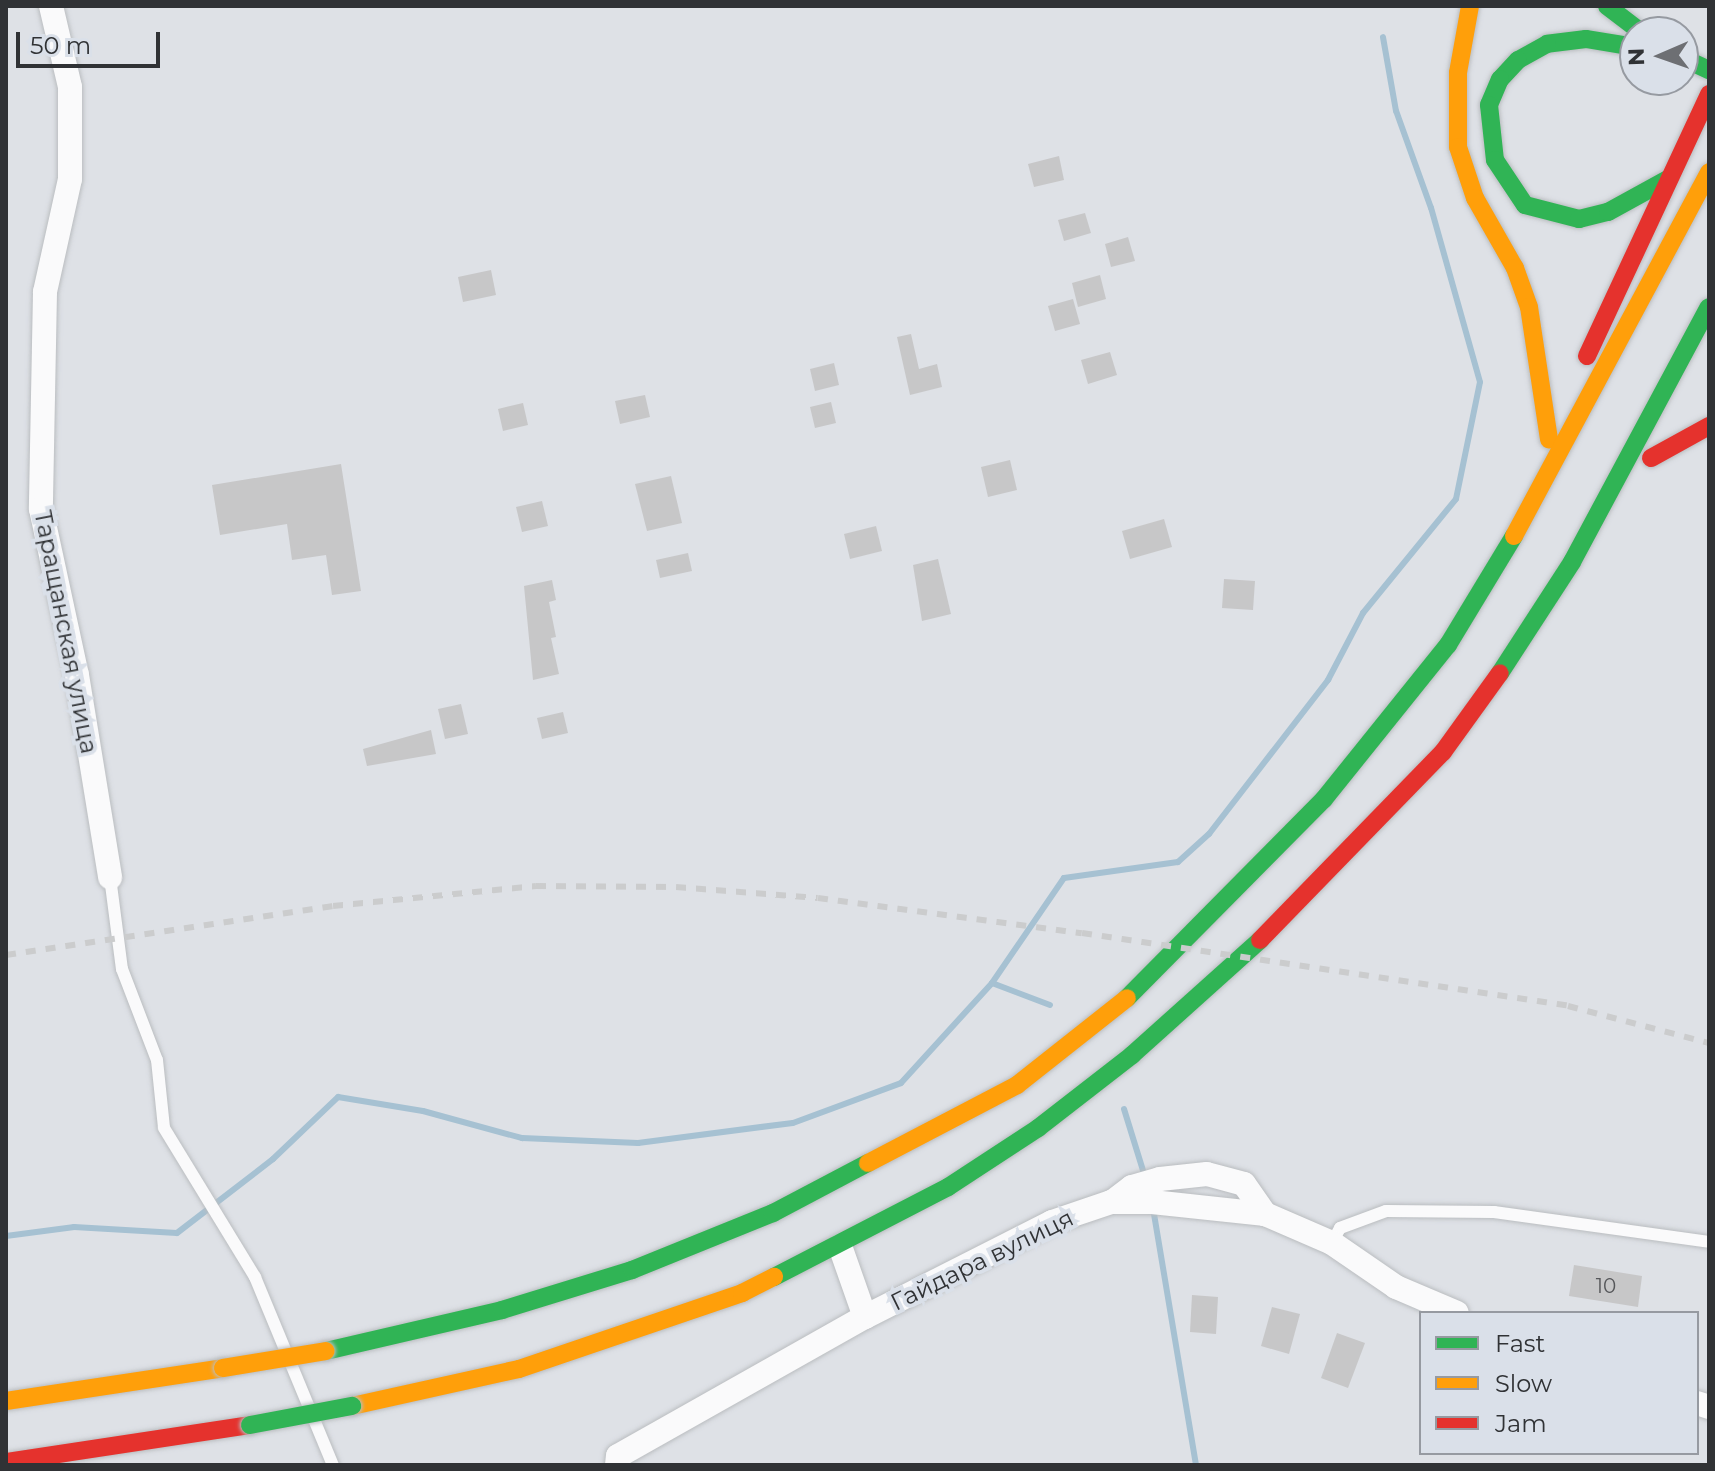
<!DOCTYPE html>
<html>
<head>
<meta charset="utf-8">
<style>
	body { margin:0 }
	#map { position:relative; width:1715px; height:1471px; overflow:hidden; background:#dee1e6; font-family:Montserrat,sans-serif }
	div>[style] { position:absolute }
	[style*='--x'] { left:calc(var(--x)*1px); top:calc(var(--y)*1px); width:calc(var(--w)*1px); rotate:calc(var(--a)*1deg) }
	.stream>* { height:6px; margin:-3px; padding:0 3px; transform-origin:3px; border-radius:3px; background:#a6c1d2 }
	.building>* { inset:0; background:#c7c7c8 }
	.roads { filter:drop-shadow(0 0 2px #babdc0) drop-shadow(0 0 2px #babdc0) }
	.lane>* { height:12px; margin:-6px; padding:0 6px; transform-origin:6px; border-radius:6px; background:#fafafb }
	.street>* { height:24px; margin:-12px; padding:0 12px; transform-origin:12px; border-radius:12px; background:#fafafb }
	.fast>* { height:18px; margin:-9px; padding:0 9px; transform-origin:9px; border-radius:9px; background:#30b455 }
	.slow>* { height:18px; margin:-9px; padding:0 9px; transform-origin:9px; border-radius:9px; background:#ff9f0a }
	.jam>* { height:18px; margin:-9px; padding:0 9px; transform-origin:9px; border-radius:9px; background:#e5322d }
	.rail>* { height:6px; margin-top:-3px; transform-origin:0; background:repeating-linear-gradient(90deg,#cbcccd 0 10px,transparent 0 20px) }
	.bridges { filter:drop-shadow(0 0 2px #babdc0) drop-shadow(0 0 2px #babdc0) }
	.fast-bridge>* { height:18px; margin:-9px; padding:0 9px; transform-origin:9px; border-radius:9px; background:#30b455 }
	.slow-bridge>* { height:18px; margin:-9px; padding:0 9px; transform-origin:9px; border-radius:9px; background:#ff9f0a }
	span { translate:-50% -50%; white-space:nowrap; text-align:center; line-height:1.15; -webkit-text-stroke:8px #dae0e9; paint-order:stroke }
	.number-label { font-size:20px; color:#56575a }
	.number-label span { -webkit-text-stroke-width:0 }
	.street-label { font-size:24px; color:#303235 }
	.frame { position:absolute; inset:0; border:8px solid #303235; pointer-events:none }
	.legend { position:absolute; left:1419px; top:1311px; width:280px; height:144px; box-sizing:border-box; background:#dae0e9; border:2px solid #969aa1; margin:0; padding:10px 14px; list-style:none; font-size:24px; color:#303235 }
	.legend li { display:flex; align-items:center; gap:16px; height:40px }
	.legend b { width:40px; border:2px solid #969aa1 }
	.north { position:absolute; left:1619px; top:16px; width:80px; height:80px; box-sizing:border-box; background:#dae0e9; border:2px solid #969aa1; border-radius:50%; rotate:268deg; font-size:22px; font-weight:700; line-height:32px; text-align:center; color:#303235 }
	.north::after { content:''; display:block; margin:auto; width:28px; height:36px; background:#6d6f73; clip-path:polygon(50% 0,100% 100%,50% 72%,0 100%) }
	.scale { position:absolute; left:16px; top:32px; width:144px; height:36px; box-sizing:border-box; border:4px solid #303235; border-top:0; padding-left:10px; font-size:24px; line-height:28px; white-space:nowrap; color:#303235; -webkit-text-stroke:6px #dae0e9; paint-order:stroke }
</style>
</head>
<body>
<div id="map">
	<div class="stream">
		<div style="--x:992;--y:983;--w:62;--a:20.8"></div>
		<div style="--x:1124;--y:1109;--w:71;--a:72.8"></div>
		<div style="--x:1154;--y:1214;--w:254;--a:80.5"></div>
		<div style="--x:6;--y:1236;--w:69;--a:-7.5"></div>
		<div style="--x:74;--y:1227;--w:103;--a:3.3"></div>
		<div style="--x:177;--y:1233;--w:121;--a:-37.6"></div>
		<div style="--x:273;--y:1159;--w:90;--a:-43.6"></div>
		<div style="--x:338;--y:1097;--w:86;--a:9.4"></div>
		<div style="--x:423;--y:1111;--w:103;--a:15.3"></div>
		<div style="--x:522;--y:1138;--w:116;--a:2.5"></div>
		<div style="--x:638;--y:1143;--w:156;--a:-7.4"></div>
		<div style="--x:793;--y:1123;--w:115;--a:-20.3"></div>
		<div style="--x:901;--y:1083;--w:135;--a:-47.7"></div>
		<div style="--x:992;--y:983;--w:127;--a:-55.6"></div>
		<div style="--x:1064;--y:878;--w:115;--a:-8"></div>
		<div style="--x:1178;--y:862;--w:42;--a:-42.1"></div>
		<div style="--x:1209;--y:834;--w:195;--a:-52.3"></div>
		<div style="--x:1328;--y:680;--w:76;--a:-62.4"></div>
		<div style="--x:1363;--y:613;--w:147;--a:-50.8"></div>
		<div style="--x:1456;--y:499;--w:119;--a:-78.4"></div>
		<div style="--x:1480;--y:382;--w:181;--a:-105.7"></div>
		<div style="--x:1431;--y:208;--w:103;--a:-109.8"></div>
		<div style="--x:1396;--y:111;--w:75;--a:-100"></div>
	</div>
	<div class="building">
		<div style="clip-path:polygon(1059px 156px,1064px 180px,1034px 187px,1028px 164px)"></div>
		<div style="clip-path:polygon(1085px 213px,1091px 233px,1064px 241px,1058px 220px)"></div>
		<div style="clip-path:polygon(1128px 237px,1135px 261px,1111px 267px,1105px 244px)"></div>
		<div style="clip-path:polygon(491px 270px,496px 295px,463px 302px,458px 277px)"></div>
		<div style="clip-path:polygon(1100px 275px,1106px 299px,1078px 307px,1072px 283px)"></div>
		<div style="clip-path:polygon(1073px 299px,1080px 324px,1055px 331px,1048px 306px)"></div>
		<div style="clip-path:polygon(911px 334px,919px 369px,937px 364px,942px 387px,910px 395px,897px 337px)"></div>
		<div style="clip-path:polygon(1110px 352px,1117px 375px,1088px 384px,1081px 360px)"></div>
		<div style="clip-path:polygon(834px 363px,839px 385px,815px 391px,810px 369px)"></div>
		<div style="clip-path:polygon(645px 395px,650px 417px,620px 424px,615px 401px)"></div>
		<div style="clip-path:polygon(831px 402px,836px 423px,815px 428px,810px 407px)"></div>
		<div style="clip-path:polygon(523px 403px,528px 425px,503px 431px,498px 409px)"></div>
		<div style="clip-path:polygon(1010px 460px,1017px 490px,988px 497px,981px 467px)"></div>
		<div style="clip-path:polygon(341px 464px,361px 591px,332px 595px,326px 555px,292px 560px,287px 524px,220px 535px,212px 485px)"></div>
		<div style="clip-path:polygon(671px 476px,682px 523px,647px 531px,635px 484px)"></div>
		<div style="clip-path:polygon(542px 501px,548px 526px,522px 532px,516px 507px)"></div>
		<div style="clip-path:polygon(1164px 519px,1172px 547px,1130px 559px,1122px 531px)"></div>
		<div style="clip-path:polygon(876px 526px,882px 551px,850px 559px,844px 534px)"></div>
		<div style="clip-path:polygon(688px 553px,692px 571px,660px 578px,656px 560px)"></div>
		<div style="clip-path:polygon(938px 559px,951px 614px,922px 621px,913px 565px)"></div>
		<div style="clip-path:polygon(1224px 579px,1255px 581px,1253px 610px,1222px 608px)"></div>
		<div style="clip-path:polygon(552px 580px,556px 600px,549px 602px,556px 637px,551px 638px,559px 674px,533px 680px,524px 586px)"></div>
		<div style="clip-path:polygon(461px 704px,468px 734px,445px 739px,438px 709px)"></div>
		<div style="clip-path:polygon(563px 712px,568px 733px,542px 739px,537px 718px)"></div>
		<div style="clip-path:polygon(431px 730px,436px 754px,367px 766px,363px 749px)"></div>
		<div style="clip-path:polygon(1574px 1265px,1642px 1276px,1638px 1307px,1569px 1296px)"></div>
		<div style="clip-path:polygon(1192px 1295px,1218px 1297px,1216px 1334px,1190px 1332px)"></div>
		<div style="clip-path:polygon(1272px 1307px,1300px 1314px,1289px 1354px,1261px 1346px)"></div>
		<div style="clip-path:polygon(1337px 1333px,1365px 1343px,1348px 1388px,1321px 1378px)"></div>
	</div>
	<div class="roads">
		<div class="lane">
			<div style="--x:110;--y:877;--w:93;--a:82.6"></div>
			<div style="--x:122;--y:969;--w:97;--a:69"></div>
			<div style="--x:157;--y:1060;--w:68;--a:84.1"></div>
			<div style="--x:164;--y:1128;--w:175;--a:58.6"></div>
			<div style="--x:255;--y:1277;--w:204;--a:67.5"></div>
			<div style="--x:1332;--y:1243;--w:17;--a:-62"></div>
			<div style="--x:1340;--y:1228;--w:49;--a:-20.3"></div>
			<div style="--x:1386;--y:1211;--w:108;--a:0.5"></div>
			<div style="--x:1494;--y:1212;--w:217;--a:7.9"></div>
		</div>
		<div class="street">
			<div style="--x:51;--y:6;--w:83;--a:76.8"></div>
			<div style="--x:70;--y:87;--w:92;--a:90"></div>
			<div style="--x:70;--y:179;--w:116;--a:102.5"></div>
			<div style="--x:45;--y:292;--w:217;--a:91.1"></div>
			<div style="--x:41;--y:509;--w:170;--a:77.8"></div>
			<div style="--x:77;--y:675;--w:205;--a:80.7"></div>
			<div style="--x:1112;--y:1202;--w:25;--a:-37"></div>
			<div style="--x:1132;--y:1187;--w:29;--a:-16"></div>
			<div style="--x:1160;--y:1179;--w:47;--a:-6.1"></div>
			<div style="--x:1207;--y:1174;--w:38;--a:15"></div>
			<div style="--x:1244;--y:1184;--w:37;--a:55"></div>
			<div style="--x:865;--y:1317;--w:210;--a:-26.9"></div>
			<div style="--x:1052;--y:1222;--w:62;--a:-18.7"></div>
			<div style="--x:1111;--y:1202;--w:41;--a:0"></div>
			<div style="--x:1152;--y:1202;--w:114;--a:6.1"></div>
			<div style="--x:1265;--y:1214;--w:73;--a:23.4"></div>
			<div style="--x:1332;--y:1243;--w:78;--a:34.5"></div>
			<div style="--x:1396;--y:1287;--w:66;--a:23.1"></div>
			<div style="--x:1697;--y:1403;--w:13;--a:18"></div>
			<div style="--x:617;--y:1465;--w:9;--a:-84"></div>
			<div style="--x:618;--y:1456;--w:283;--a:-29.4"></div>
			<div style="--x:865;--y:1317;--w:75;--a:-109.4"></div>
		</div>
		<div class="fast">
			<div style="--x:1607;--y:6;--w:43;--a:37.4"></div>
			<div style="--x:1635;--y:47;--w:50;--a:-170.7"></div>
			<div style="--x:1586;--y:39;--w:39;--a:173"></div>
			<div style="--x:1547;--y:44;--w:33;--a:151"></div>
			<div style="--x:1518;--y:60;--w:26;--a:133"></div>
			<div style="--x:1500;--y:79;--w:28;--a:113"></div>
			<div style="--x:1489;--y:105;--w:55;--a:83.8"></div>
			<div style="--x:1495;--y:160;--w:54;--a:56.3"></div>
			<div style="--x:1525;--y:205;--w:56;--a:14.5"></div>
			<div style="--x:1579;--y:219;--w:30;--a:-14"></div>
			<div style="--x:1608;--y:212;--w:68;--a:-28.8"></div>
			<div style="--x:1683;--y:58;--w:29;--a:25"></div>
			<div style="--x:1500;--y:673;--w:132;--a:-57"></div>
			<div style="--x:1572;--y:562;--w:289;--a:-61.8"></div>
			<div style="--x:1127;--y:998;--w:280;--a:-45.3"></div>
			<div style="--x:1324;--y:799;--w:198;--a:-51.2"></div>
			<div style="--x:1448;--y:645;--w:127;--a:-58.8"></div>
			<div style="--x:774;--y:1277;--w:196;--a:-27.3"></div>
			<div style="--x:948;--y:1187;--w:108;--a:-33.2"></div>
			<div style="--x:1038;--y:1128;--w:119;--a:-37.8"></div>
			<div style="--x:1132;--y:1055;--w:172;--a:-41.9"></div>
			<div style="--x:326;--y:1351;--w:181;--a:-13.1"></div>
			<div style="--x:502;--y:1310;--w:136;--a:-17.1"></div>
			<div style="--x:632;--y:1270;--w:152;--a:-22"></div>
			<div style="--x:773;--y:1213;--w:107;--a:-27.8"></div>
		</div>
		<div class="slow">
			<div style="--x:1470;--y:6;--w:68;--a:100.2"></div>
			<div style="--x:1458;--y:73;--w:74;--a:90"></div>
			<div style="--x:1458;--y:147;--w:54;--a:71.6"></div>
			<div style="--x:1475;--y:198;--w:81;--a:60.3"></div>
			<div style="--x:1515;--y:268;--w:41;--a:70.3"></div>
			<div style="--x:1529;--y:307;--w:134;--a:81.4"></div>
			<div style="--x:1514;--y:536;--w:413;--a:-61.8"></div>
			<div style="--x:868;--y:1163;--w:168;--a:-27.6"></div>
			<div style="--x:1017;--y:1085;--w:140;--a:-38.3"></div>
			<div style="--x:6;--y:1401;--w:219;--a:-8.6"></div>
			<div style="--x:352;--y:1406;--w:171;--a:-12.5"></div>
			<div style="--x:519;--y:1369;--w:236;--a:-18.8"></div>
			<div style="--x:742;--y:1293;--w:36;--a:-27"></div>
		</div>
		<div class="jam">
			<div style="--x:1587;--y:356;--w:289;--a:-65"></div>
			<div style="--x:1651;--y:458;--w:66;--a:-28.9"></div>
			<div style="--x:1260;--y:940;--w:262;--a:-45.8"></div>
			<div style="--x:1443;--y:752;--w:97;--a:-54.2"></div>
			<div style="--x:6;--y:1462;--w:247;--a:-8.6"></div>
		</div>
	</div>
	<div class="rail">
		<div style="--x:6;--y:955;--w:331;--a:-8.5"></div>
		<div style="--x:333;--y:906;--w:204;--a:-5.6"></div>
		<div style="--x:536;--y:886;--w:140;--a:0.4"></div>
		<div style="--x:676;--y:887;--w:142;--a:4.4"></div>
		<div style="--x:818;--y:898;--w:266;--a:7.6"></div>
		<div style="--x:1082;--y:933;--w:491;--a:8.5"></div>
		<div style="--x:1568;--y:1006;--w:146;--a:14.7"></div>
	</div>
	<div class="bridges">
		<div class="fast-bridge">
			<div style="--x:250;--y:1425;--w:104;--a:-10.6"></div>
		</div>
		<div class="slow-bridge">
			<div style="--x:223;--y:1368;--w:104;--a:-9.4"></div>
		</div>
	</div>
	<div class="number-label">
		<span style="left:1606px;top:1286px">10</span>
	</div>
	<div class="street-label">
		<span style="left:66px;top:632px;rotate:79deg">Таращанская улица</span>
		<span style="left:982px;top:1260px;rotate:-26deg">Гайдара вулиця</span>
	</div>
	<div class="frame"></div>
	<ul class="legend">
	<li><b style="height:10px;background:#30b455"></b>Fast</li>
	<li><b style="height:10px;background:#ff9f0a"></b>Slow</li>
	<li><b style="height:10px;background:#e5322d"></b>Jam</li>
	</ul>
	<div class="north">N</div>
	<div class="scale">50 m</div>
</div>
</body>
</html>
